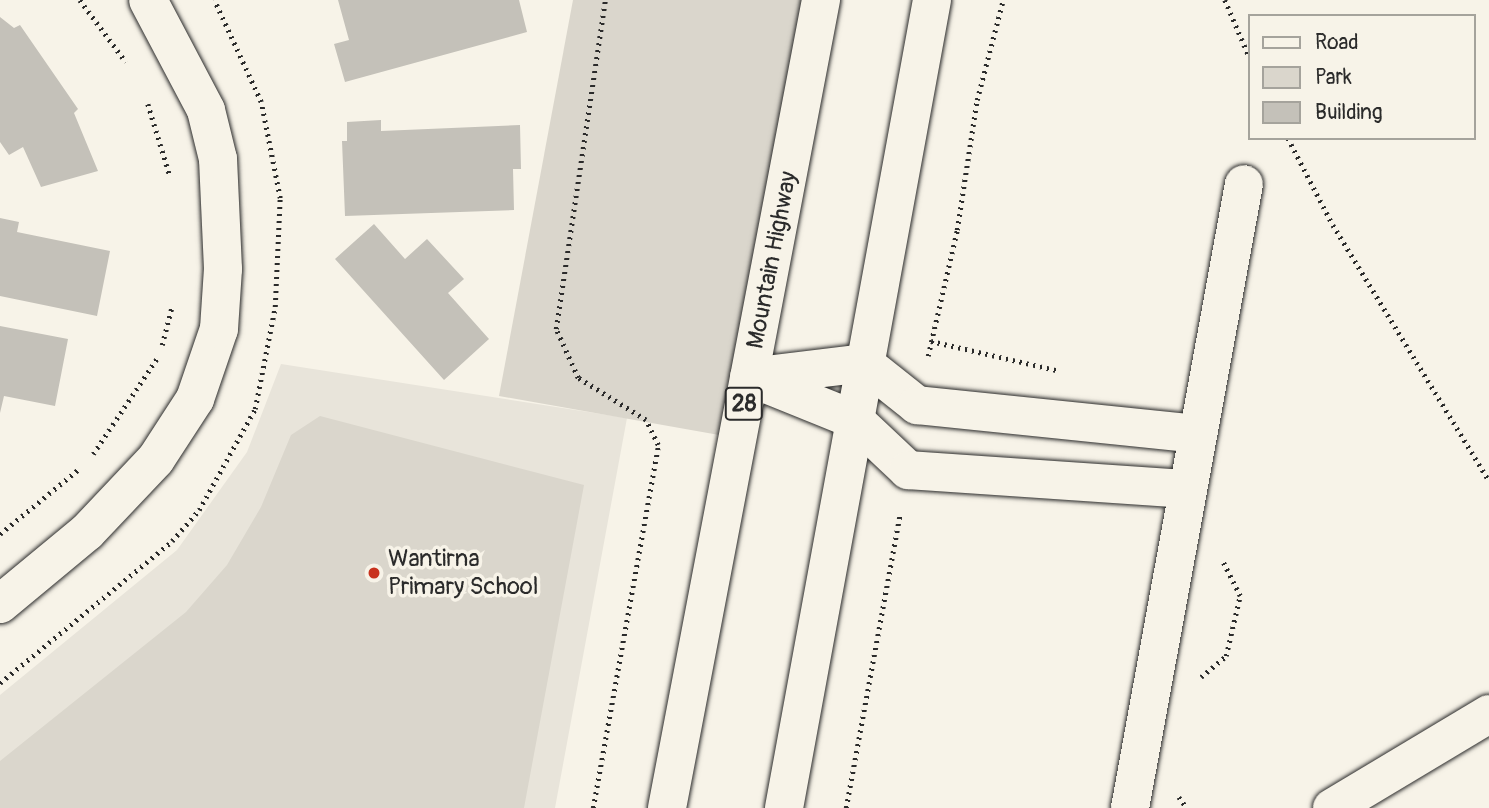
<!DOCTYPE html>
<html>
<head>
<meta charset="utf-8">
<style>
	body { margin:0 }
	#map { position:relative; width:1489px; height:808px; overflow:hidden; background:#f7f3e8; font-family:Pangolin,sans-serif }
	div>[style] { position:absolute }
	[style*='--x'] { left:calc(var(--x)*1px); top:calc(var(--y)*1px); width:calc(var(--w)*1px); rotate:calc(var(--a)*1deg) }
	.built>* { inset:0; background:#e8e4da }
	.green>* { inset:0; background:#dad6cc }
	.building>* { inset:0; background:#c4c1b9 }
	.path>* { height:4.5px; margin-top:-2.25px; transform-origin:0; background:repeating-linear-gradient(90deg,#2b2b2b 0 2px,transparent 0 7px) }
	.roads { filter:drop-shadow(0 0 2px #2b2b2b) drop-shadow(0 0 2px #2b2b2b) }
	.minor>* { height:38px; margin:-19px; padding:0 19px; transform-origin:19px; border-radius:19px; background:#f7f3e8 }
	.major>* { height:38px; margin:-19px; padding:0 19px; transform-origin:19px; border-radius:19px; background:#f7f3e8 }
	.dots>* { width:19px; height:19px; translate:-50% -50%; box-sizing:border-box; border:4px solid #f7f3e8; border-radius:50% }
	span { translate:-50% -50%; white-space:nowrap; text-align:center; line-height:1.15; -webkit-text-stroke:7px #f7f3e8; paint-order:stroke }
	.shield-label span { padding:2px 5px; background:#f7f3e8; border:2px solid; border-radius:5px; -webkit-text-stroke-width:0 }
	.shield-label { font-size:23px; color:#2b2b2b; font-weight:700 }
	.street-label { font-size:24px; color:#2b2b2b }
	.poi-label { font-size:24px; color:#2b2b2b }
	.left { translate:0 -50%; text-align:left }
	.legend { position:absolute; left:1248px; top:14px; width:228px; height:126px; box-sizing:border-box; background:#f7f3e8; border:2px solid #a5a39c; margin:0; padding:9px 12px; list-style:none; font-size:21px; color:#2b2b2b }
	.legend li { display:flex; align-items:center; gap:14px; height:35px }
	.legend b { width:35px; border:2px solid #a5a39c }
</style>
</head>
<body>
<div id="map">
	<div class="built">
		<div style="clip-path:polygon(281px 364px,627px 418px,555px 808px,0 808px,0 695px,177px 550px,247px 452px)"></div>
	</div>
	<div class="green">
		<div style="clip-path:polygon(573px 0,821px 0,736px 438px,499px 396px)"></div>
		<div style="clip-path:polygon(320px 416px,584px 485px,524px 808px,0 808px,0 761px,186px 612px,227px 565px,261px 507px,291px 435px)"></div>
	</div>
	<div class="building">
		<div style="clip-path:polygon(338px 0,519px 0,527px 32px,345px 82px,334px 44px,349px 40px)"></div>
		<div style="clip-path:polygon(0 17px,14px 28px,20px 25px,78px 109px,74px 113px,98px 171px,41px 187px,23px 147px,9px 155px,0 142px)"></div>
		<div style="clip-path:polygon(381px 120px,381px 131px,520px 125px,521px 169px,513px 169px,514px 210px,345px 216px,342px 141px,347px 141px,347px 122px)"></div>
		<div style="clip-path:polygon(0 218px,19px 222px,17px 232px,110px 251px,97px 316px,0 296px)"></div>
		<div style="clip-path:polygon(374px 224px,405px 259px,427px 239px,464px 279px,448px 293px,489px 339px,444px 380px,335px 259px)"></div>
		<div style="clip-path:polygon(0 326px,68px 339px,55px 406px,4px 396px,0 413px)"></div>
	</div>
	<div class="path">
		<div style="--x:80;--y:0;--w:77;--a:53.4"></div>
		<div style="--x:1225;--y:0;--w:61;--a:66.8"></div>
		<div style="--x:148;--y:104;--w:75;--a:73"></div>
		<div style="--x:1288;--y:138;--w:98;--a:62.7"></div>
		<div style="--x:1333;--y:225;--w:300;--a:58.6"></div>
		<div style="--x:931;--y:341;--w:132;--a:13.1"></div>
		<div style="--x:162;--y:345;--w:40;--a:-75.6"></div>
		<div style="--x:928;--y:356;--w:129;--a:-77"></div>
		<div style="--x:957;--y:230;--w:132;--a:-81.3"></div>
		<div style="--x:977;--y:100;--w:103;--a:-75.4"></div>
		<div style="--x:93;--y:454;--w:117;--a:-56.2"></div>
		<div style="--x:0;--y:534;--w:104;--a:-39.5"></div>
		<div style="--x:1201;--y:677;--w:33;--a:-40"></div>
		<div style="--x:1226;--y:656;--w:62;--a:-76.9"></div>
		<div style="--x:1240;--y:596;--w:40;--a:-116.6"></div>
		<div style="--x:0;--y:683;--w:223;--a:-39.5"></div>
		<div style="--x:172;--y:541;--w:41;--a:-48.9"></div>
		<div style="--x:199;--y:510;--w:115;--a:-61"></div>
		<div style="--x:255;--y:409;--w:104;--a:-78.9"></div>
		<div style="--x:275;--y:307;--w:109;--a:-87.4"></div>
		<div style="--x:280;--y:198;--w:98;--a:-101.2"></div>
		<div style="--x:261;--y:102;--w:112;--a:-114.7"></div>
		<div style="--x:1179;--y:797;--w:14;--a:54"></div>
		<div style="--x:593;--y:808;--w:369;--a:-79.8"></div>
		<div style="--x:658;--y:445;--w:28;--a:-116"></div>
		<div style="--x:646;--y:420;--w:80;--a:-148.3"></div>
		<div style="--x:578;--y:378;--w:54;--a:-114.2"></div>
		<div style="--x:556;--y:329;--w:333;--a:-81.5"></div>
		<div style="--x:846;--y:808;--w:300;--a:-79.6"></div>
	</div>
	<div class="roads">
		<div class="minor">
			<div style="--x:864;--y:363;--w:68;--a:38.4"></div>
			<div style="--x:917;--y:405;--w:282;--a:5.9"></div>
			<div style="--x:855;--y:420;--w:73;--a:43.3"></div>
			<div style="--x:908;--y:470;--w:280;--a:3.9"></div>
			<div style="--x:0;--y:604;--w:113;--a:-39.6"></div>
			<div style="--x:87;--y:532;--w:100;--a:-46.6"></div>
			<div style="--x:156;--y:459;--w:72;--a:-57"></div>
			<div style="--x:195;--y:399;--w:74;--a:-71.1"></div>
			<div style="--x:219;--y:329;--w:60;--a:-86.2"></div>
			<div style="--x:223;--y:269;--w:110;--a:-92.6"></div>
			<div style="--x:218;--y:159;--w:50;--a:-103.8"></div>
			<div style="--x:206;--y:110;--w:124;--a:-117.8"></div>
			<div style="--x:1130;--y:808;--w:634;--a:-79.65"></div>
			<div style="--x:1332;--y:808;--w:183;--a:-30.9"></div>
		</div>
		<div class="major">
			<div style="--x:749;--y:377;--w:116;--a:-6.9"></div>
			<div style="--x:751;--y:378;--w:112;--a:22"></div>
			<div style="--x:667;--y:808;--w:823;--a:-79.21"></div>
			<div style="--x:784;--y:808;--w:821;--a:-79.62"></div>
		</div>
	</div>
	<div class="dots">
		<div style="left:374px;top:573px;background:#c8321e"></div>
	</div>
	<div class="shield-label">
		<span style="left:744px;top:404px">28</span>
	</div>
	<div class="street-label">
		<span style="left:772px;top:260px;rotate:-79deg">Mountain Highway</span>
	</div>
	<div class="poi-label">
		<span class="left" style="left:388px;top:573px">Wantirna<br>Primary School</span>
	</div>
	<ul class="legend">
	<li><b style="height:9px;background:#f7f3e8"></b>Road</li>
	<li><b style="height:19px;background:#dad6cc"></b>Park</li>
	<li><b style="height:19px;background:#c4c1b9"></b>Building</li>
	</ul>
</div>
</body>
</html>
